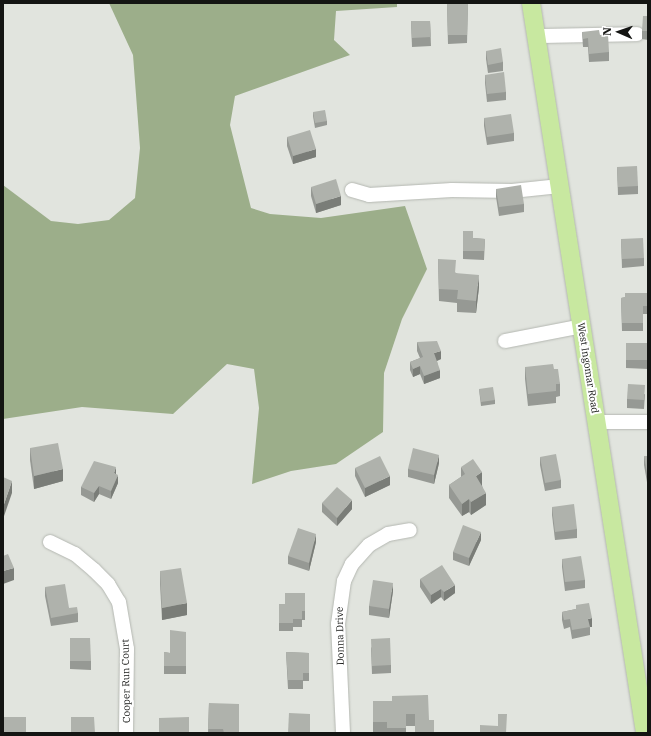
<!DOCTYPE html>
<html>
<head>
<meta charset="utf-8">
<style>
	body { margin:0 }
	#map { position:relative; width:651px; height:736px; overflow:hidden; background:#e1e4de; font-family:"IBM Plex Serif",serif }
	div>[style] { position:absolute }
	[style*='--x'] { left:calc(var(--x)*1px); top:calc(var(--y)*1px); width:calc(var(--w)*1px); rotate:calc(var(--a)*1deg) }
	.forest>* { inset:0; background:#9cae8a }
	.roads { filter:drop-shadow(0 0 1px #b4b7b1) drop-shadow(0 0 1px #b4b7b1) }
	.minor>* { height:14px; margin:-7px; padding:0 7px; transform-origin:7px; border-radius:7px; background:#fff }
	.major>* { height:18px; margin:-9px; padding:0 9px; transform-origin:9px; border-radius:9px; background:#c8e8a0 }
	.wall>* { inset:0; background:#969994 }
	.shaded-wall>* { inset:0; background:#7a7d78 }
	.building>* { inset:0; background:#afb2ac }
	span { translate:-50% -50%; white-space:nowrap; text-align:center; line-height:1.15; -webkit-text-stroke:4px #fff; paint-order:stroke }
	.street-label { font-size:10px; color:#141513 }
	.frame { position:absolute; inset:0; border:4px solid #141513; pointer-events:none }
	.north { position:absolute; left:599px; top:12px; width:40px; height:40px; -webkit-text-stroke:3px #fff; paint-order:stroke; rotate:272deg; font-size:11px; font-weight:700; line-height:16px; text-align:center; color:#141513 }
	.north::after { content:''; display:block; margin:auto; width:14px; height:18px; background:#141513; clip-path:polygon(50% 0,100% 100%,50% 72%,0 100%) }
</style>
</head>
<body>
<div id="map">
	<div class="forest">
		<div style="clip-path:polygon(109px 3px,397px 3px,397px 7px,336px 11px,334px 40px,350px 55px,235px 96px,230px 125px,251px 208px,270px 214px,321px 218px,405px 206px,427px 269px,402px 319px,384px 373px,383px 432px,336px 464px,291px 471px,252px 484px,259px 408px,254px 369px,227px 364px,173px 414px,82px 407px,3px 419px,3px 185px,51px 221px,78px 224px,109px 220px,135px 198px,140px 148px,133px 55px)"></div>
	</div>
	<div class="roads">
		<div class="minor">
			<div style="--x:536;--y:36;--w:101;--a:-1.1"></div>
			<div style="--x:352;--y:190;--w:18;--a:16"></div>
			<div style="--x:369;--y:195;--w:83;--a:-3.4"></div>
			<div style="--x:452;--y:190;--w:60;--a:1"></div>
			<div style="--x:512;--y:191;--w:48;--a:-5.9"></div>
			<div style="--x:505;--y:341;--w:78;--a:-11"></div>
			<div style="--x:597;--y:422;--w:51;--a:0"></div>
			<div style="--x:50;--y:542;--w:28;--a:26"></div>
			<div style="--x:75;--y:554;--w:25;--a:40"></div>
			<div style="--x:94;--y:570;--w:20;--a:45"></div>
			<div style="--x:108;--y:584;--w:21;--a:59"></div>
			<div style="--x:119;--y:602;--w:48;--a:80.3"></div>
			<div style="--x:127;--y:649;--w:84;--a:90.7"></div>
			<div style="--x:343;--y:733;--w:109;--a:-92.6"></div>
			<div style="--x:338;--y:624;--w:43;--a:-82.1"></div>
			<div style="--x:344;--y:581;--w:19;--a:-65"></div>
			<div style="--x:352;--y:564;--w:25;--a:-48"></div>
			<div style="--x:369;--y:545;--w:22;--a:-30"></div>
			<div style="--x:388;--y:534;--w:22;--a:-10"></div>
		</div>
		<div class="major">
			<div style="--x:531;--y:3;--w:739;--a:81.12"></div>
		</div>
	</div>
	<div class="wall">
		<div style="clip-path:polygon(468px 3px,467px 43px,448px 44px,447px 4px)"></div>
		<div style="clip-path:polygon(648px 16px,648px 40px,642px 39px,642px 31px)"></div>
		<div style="clip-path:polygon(411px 21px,430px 21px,431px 46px,412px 47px)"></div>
		<div style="clip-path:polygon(582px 32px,600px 35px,609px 52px,609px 61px,589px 62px,588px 47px,583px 47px)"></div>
		<div style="clip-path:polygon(486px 51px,503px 62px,503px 71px,488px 73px,486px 59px)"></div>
		<div style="clip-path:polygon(485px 75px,506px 92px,506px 100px,487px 102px,485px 83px)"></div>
		<div style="clip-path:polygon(313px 112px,327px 121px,327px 125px,315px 128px,313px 116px)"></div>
		<div style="clip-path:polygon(484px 118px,514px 133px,514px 141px,487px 145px,484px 126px)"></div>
		<div style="clip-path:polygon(287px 137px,316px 157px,293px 164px,287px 146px)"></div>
		<div style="clip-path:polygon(617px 167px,638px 186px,638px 194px,618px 195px)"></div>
		<div style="clip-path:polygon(311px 187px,341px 205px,316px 213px,311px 196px)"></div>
		<div style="clip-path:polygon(496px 189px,524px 204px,524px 212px,499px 216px,496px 197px)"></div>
		<div style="clip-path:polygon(463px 231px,473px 238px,485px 239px,484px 260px,463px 259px)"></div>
		<div style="clip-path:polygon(621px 239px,644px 258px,644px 266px,622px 268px)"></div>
		<div style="clip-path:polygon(438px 259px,456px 273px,479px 287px,476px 313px,457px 312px,457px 303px,439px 301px)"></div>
		<div style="clip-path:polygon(648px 293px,648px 314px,643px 314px,643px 331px,622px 331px,621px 298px)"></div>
		<div style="clip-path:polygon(417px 342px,441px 359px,437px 361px,440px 378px,424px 384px,420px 374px,413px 377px,410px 370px,410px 362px,420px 358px,417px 351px)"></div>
		<div style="clip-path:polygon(626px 343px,648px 343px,648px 369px,626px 368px)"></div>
		<div style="clip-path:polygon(525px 367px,554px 369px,560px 384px,560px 396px,556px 397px,556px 403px,528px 406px,525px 379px)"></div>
		<div style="clip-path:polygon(479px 389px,495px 400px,495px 404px,481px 406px)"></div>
		<div style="clip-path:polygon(645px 394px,644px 409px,627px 408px,627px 399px)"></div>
		<div style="clip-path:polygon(30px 448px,63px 481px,34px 489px,30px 460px)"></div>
		<div style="clip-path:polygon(644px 456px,648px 456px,648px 488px,644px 465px)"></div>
		<div style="clip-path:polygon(540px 457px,561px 480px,561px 488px,545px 491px,540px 465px)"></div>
		<div style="clip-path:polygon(439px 463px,434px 484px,408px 477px,408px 469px)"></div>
		<div style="clip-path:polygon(461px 467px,482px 485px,486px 505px,471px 515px,469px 512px,462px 516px,449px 498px,449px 485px,461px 477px)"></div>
		<div style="clip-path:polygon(355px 468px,390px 485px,365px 497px,355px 476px)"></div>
		<div style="clip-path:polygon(116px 474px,118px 483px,111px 499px,99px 494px,94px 502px,81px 495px,81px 487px)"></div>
		<div style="clip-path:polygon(322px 503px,352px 509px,337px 526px,322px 512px)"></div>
		<div style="clip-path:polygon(552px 507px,577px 529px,577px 538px,555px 540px,552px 515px)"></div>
		<div style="clip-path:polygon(481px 540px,469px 566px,453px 560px,453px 552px)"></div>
		<div style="clip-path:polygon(316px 542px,309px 571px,288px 564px,288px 556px)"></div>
		<div style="clip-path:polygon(562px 559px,585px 580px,585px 588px,565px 591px,562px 567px)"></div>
		<div style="clip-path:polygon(160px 571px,187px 615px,162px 620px,160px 584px)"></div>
		<div style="clip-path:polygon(420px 579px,455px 593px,444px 601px,441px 597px,431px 604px,420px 587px)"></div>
		<div style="clip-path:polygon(45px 587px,69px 608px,78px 613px,78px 622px,51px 626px,45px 596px)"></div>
		<div style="clip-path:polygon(393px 591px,389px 618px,369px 615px,369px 606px)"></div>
		<div style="clip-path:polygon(305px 593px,305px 620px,302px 620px,302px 627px,293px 627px,293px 631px,279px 631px,279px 604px,285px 604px)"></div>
		<div style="clip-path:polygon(576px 605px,592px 627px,590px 627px,590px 635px,572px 639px,570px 627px,564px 629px,562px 620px,562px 612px,576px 609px)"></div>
		<div style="clip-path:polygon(186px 632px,186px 674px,164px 674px,164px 652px,170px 653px)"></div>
		<div style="clip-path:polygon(70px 638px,91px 661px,91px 670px,70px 669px)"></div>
		<div style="clip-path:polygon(371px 647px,391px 665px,391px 673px,372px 674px)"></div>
		<div style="clip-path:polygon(286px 652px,309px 653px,309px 681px,303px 681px,303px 689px,288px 689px)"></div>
		<div style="clip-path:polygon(428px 695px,415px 726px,406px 726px,406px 733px,373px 733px,373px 722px,392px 701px)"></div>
		<div style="clip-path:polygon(209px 703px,239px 733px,208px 733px)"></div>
	</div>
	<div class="shaded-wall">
		<div style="clip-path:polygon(316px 149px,316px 157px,293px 164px,293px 156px)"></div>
		<div style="clip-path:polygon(341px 196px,341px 205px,316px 213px,316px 204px)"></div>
		<div style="clip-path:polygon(479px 275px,479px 287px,476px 313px,476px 301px)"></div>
		<div style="clip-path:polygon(441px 351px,441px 359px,434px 362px,434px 353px)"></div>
		<div style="clip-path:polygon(420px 366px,420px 374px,413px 377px,413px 369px)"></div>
		<div style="clip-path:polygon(440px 370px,440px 378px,424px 384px,424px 376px)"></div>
		<div style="clip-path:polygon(439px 455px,439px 463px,434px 484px,434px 475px)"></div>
		<div style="clip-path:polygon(116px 467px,116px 475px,114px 473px)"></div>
		<div style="clip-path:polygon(63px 469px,63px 481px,34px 489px,34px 476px)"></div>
		<div style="clip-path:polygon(482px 472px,482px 485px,476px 489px,476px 476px)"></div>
		<div style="clip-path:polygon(118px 475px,118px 483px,111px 499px,111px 491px)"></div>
		<div style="clip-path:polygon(390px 476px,390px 485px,365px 497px,365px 488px)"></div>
		<div style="clip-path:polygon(12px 481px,12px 493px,3px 519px,3px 507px)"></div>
		<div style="clip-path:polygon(99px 486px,99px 494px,94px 502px,94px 493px)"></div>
		<div style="clip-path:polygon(486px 493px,486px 505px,471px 515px,471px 502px)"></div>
		<div style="clip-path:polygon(469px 499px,469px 512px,462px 516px,462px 504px)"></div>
		<div style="clip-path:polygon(352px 500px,352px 509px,337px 526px,337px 518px)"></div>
		<div style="clip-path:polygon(481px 532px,481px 540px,469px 566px,469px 558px)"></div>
		<div style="clip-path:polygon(316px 534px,316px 542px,309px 571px,309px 563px)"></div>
		<div style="clip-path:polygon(14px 568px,14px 580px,3px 584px,3px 571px)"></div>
		<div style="clip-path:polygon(393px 583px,393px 591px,389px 618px,389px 609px)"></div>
		<div style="clip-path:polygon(455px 585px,455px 593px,444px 601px,444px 592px)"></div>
		<div style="clip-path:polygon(441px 589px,441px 597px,431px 604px,431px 595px)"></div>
		<div style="clip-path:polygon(187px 603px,187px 615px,162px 620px,162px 608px)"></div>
		<div style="clip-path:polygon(592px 618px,592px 627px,588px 627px,588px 619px)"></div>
	</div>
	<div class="building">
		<div style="clip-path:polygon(468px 3px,467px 35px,448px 35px,447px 4px)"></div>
		<div style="clip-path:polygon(643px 16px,648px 16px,648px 31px,642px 31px)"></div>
		<div style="clip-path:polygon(411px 21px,430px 21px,431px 37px,412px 38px)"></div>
		<div style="clip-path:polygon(599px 30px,600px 35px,608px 34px,609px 52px,589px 54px,588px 38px,583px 39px,582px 32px)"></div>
		<div style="clip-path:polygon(501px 48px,503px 62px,488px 65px,486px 51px)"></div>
		<div style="clip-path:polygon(504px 72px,506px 92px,487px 94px,485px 75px)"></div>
		<div style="clip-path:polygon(325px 110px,327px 121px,315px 123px,313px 112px)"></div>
		<div style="clip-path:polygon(511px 114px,514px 133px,487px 137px,484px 118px)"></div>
		<div style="clip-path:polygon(310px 130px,316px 149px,293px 156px,287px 137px)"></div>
		<div style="clip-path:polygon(637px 166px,638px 186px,618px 187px,617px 167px)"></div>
		<div style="clip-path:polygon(336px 179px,341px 196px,316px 204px,311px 187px)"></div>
		<div style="clip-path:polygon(521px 185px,524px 204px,499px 207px,496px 189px)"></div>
		<div style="clip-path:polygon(463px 231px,473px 231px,473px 238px,485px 239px,484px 251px,463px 251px)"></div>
		<div style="clip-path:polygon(643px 238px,644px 258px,622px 259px,621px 239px)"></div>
		<div style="clip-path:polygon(438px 259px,456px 260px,455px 273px,479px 275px,476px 301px,457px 299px,458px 290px,439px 289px)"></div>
		<div style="clip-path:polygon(625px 293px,648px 293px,648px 306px,643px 306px,643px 323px,622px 323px,621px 298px,625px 297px)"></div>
		<div style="clip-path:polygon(437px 341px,441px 351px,434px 353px,440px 370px,424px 376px,420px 366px,413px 369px,410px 362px,423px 357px,417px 342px)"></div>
		<div style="clip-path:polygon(626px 343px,648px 343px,648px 360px,626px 360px)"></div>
		<div style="clip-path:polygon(553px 364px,554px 369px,558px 369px,560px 384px,556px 384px,556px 391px,528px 394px,525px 367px)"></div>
		<div style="clip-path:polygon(628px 384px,645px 385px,644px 400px,627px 399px)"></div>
		<div style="clip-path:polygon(493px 387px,495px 400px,481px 402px,479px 389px)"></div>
		<div style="clip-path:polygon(58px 443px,63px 469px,34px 476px,30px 448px)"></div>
		<div style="clip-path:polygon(413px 448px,439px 455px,434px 475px,408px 469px)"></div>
		<div style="clip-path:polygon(556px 454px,561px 480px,545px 483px,540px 457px)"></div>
		<div style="clip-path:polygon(380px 456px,390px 476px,365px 488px,355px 468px)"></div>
		<div style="clip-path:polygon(644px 456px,648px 456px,648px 479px)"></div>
		<div style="clip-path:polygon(473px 459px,482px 472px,476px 476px,486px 493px,471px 502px,469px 499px,462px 504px,449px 485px,465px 474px,461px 467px)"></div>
		<div style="clip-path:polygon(94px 461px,116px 467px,114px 473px,118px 475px,111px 491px,99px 486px,94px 493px,81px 487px)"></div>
		<div style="clip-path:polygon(3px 477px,12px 481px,3px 507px)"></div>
		<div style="clip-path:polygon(337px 487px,352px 500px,337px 518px,322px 503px)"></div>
		<div style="clip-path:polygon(574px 504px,577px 529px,555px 532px,552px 507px)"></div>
		<div style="clip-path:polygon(463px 525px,481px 532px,469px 558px,453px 552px)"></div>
		<div style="clip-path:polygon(298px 528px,316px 534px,309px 563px,288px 556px)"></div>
		<div style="clip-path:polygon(8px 554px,14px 568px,3px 571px,3px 555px,3px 556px)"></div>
		<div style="clip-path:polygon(581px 556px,585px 580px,565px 582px,562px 559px)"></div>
		<div style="clip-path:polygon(442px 565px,455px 585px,444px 592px,441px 589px,431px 595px,420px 579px)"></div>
		<div style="clip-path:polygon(181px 568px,187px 603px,162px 608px,160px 571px)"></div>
		<div style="clip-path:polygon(373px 580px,393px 583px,389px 609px,369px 606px)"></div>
		<div style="clip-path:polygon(65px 584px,69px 608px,77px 607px,78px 613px,51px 618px,45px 587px)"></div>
		<div style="clip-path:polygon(285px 593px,305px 593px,305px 611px,302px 611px,302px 619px,293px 619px,293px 623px,279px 623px,279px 604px,285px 604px)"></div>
		<div style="clip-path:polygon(589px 603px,592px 618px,588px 619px,590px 627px,572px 630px,570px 619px,564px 620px,562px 612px,576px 609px,576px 605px)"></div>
		<div style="clip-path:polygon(170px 630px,186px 632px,186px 666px,164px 666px,164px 652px,170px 653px)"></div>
		<div style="clip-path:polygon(70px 638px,90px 638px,91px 661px,70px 661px)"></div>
		<div style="clip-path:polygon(390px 638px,391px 665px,372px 666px,371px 639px)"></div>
		<div style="clip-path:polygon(286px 652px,309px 653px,309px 673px,303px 673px,303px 680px,288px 680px)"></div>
		<div style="clip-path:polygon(428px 695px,429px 720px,434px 720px,434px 733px,415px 733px,415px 714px,406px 714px,406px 728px,387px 728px,387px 722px,373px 722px,373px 701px,392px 701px,392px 696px)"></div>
		<div style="clip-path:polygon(209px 703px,239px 704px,239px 733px,224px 733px,223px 729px,208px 729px)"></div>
		<div style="clip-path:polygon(289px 713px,310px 714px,310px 733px,288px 733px)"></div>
		<div style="clip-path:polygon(498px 714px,507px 714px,506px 733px,480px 733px,480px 725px,498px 726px)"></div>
		<div style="clip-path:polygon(4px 717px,26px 717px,26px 733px,3px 733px)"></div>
		<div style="clip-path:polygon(71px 717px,94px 717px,95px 733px,71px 733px)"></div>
		<div style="clip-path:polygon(189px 717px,189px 733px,159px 733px,159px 718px)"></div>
	</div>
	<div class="street-label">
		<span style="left:588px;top:368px;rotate:81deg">West Ingomar Road</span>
		<span style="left:340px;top:636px;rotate:-91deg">Donna Drive</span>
		<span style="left:126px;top:681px;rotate:-91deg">Cooper Run Court</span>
	</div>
	<div class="frame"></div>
	<div class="north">N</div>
</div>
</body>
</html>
